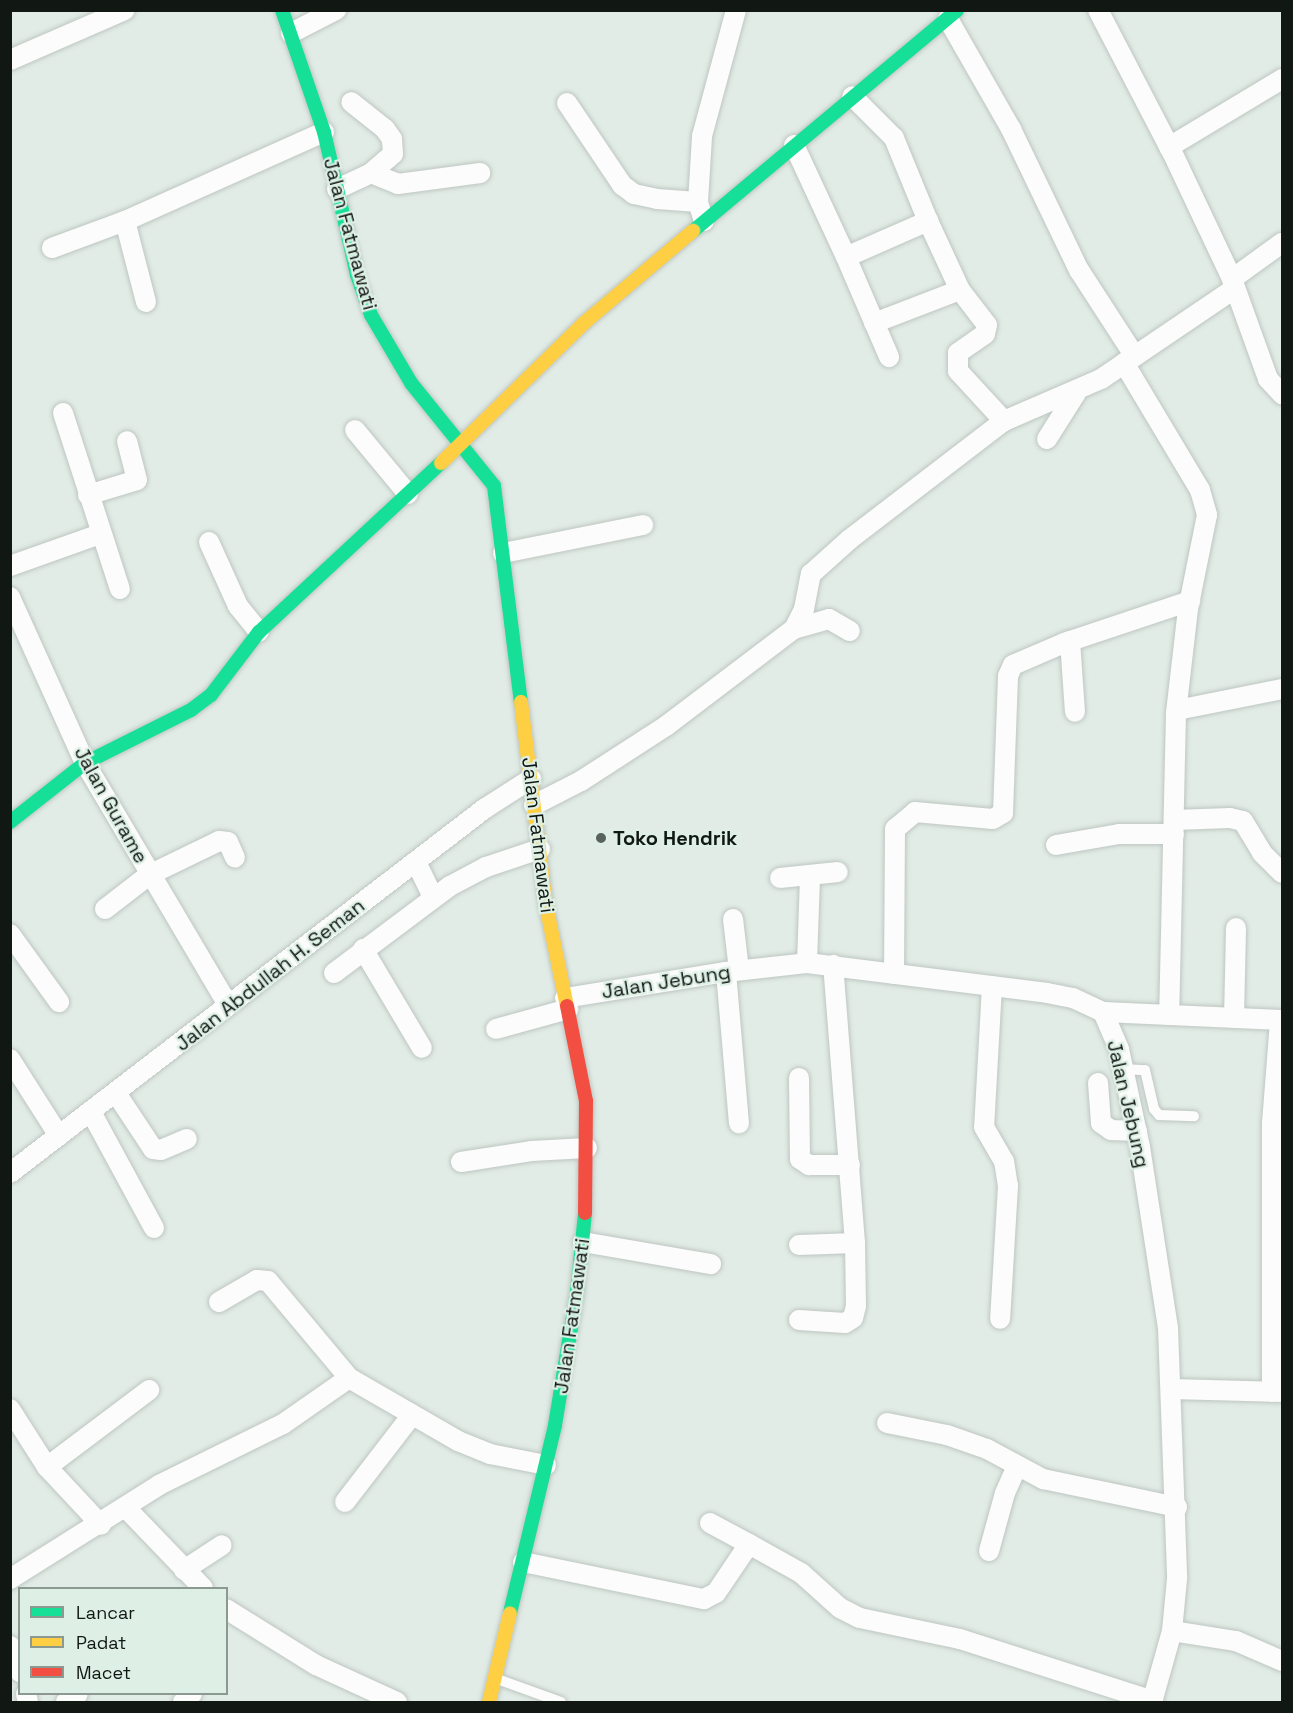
<!DOCTYPE html>
<html>
<head>
<meta charset="utf-8">
<style>
	body { margin:0 }
	#map { position:relative; width:1293px; height:1713px; overflow:hidden; background:#e2ece6; font-family:"Space Grotesk",sans-serif }
	div>[style] { position:absolute }
	[style*='--x'] { left:calc(var(--x)*1px); top:calc(var(--y)*1px); width:calc(var(--w)*1px); rotate:calc(var(--a)*1deg) }
	.roads { filter:drop-shadow(0 0 2px #bec6c2) drop-shadow(0 0 2px #bec6c2) }
	.lane>* { height:10px; margin:-5px; padding:0 5px; transform-origin:5px; border-radius:5px; background:#fbfcfb }
	.street>* { height:20px; margin:-10px; padding:0 10px; transform-origin:10px; border-radius:10px; background:#fbfcfb }
	.fast>* { height:14px; margin:-7px; padding:0 7px; transform-origin:7px; border-radius:7px; background:#16e098 }
	.slow>* { height:14px; margin:-7px; padding:0 7px; transform-origin:7px; border-radius:7px; background:#ffcf43 }
	.jam>* { height:14px; margin:-7px; padding:0 7px; transform-origin:7px; border-radius:7px; background:#f24e42 }
	.dots>* { width:16px; height:16px; translate:-50% -50%; box-sizing:border-box; border:3px solid #def0e5; border-radius:50% }
	span { translate:-50% -50%; white-space:nowrap; text-align:center; line-height:1.15; -webkit-text-stroke:4.5px #def0e5; paint-order:stroke }
	.street-label { font-size:20px; color:#111713 }
	.poi-label { font-size:20px; color:#111713; font-weight:700 }
	.left { translate:0 -50%; text-align:left }
	.frame { position:absolute; inset:0; border:12px solid #111713; pointer-events:none }
	.legend { position:absolute; left:18px; top:1587px; width:210px; height:108px; box-sizing:border-box; background:#def0e5; border:2px solid #8c9991; margin:0; padding:8px 10px; list-style:none; font-size:18px; color:#111713 }
	.legend li { display:flex; align-items:center; gap:12px; height:30px }
	.legend b { width:30px; border:2px solid #8c9991 }
</style>
</head>
<body>
<div id="map">
	<div class="roads">
		<div class="lane">
			<div style="--x:1123;--y:1069;--w:22;--a:3"></div>
			<div style="--x:1145;--y:1070;--w:40;--a:77"></div>
			<div style="--x:1154;--y:1109;--w:8;--a:50"></div>
			<div style="--x:1159;--y:1115;--w:35;--a:2"></div>
			<div style="--x:497;--y:1679;--w:68;--a:19.8"></div>
		</div>
		<div class="street">
			<div style="--x:1098;--y:10;--w:160;--a:62.5"></div>
			<div style="--x:1172;--y:152;--w:140;--a:64.7"></div>
			<div style="--x:1232;--y:279;--w:106;--a:70.2"></div>
			<div style="--x:1268;--y:379;--w:21;--a:47"></div>
			<div style="--x:948;--y:19;--w:127;--a:60.2"></div>
			<div style="--x:1011;--y:129;--w:157;--a:64.3"></div>
			<div style="--x:1079;--y:270;--w:101;--a:57.1"></div>
			<div style="--x:291;--y:33;--w:51;--a:-27.1"></div>
			<div style="--x:10;--y:60;--w:125;--a:-23.5"></div>
			<div style="--x:567;--y:103;--w:99;--a:56.1"></div>
			<div style="--x:622;--y:185;--w:15;--a:37"></div>
			<div style="--x:634;--y:194;--w:24;--a:12"></div>
			<div style="--x:657;--y:199;--w:41;--a:4.2"></div>
			<div style="--x:794;--y:145;--w:123;--a:65.1"></div>
			<div style="--x:846;--y:257;--w:90;--a:-23.7"></div>
			<div style="--x:928;--y:221;--w:90;--a:-112.3"></div>
			<div style="--x:894;--y:138;--w:59;--a:-135"></div>
			<div style="--x:1169;--y:147;--w:132;--a:-31"></div>
			<div style="--x:371;--y:173;--w:29;--a:22"></div>
			<div style="--x:398;--y:184;--w:83;--a:-7.6"></div>
			<div style="--x:337;--y:189;--w:38;--a:-25"></div>
			<div style="--x:371;--y:173;--w:29;--a:-41"></div>
			<div style="--x:393;--y:154;--w:15;--a:-94"></div>
			<div style="--x:392;--y:139;--w:12;--a:-125"></div>
			<div style="--x:385;--y:129;--w:43;--a:-141.5"></div>
			<div style="--x:704;--y:221;--w:20;--a:-108"></div>
			<div style="--x:698;--y:202;--w:66;--a:-86.5"></div>
			<div style="--x:702;--y:136;--w:131;--a:-74.9"></div>
			<div style="--x:928;--y:221;--w:76;--a:65.1"></div>
			<div style="--x:960;--y:290;--w:44;--a:52.4"></div>
			<div style="--x:987;--y:325;--w:9;--a:103"></div>
			<div style="--x:985;--y:334;--w:33;--a:145"></div>
			<div style="--x:958;--y:353;--w:18;--a:90"></div>
			<div style="--x:958;--y:371;--w:68;--a:47.4"></div>
			<div style="--x:52;--y:248;--w:78;--a:-20.3"></div>
			<div style="--x:846;--y:257;--w:109;--a:66.7"></div>
			<div style="--x:1232;--y:279;--w:62;--a:-35.8"></div>
			<div style="--x:146;--y:302;--w:84;--a:-104.5"></div>
			<div style="--x:125;--y:221;--w:218;--a:-24.1"></div>
			<div style="--x:874;--y:323;--w:92;--a:-21"></div>
			<div style="--x:1124;--y:363;--w:148;--a:59.1"></div>
			<div style="--x:1200;--y:490;--w:26;--a:74"></div>
			<div style="--x:1207;--y:515;--w:96;--a:101.4"></div>
			<div style="--x:1188;--y:609;--w:105;--a:96.6"></div>
			<div style="--x:1176;--y:713;--w:302;--a:91.3"></div>
			<div style="--x:63;--y:413;--w:185;--a:72.1"></div>
			<div style="--x:355;--y:430;--w:83;--a:50.4"></div>
			<div style="--x:1047;--y:439;--w:54;--a:-57.8"></div>
			<div style="--x:88;--y:495;--w:51;--a:-17"></div>
			<div style="--x:137;--y:480;--w:40;--a:-104.4"></div>
			<div style="--x:209;--y:542;--w:70;--a:65.6"></div>
			<div style="--x:238;--y:606;--w:33;--a:51"></div>
			<div style="--x:503;--y:553;--w:143;--a:-11.3"></div>
			<div style="--x:10;--y:566;--w:96;--a:-19.6"></div>
			<div style="--x:10;--y:597;--w:182;--a:65.7"></div>
			<div style="--x:85;--y:763;--w:281;--a:59.4"></div>
			<div style="--x:794;--y:629;--w:22;--a:-63"></div>
			<div style="--x:804;--y:609;--w:36;--a:-79"></div>
			<div style="--x:811;--y:574;--w:52;--a:-41.9"></div>
			<div style="--x:850;--y:539;--w:194;--a:-37.5"></div>
			<div style="--x:1004;--y:421;--w:106;--a:-23.4"></div>
			<div style="--x:1101;--y:379;--w:161;--a:-34.1"></div>
			<div style="--x:1070;--y:641;--w:71;--a:86"></div>
			<div style="--x:1177;--y:710;--w:107;--a:-11.3"></div>
			<div style="--x:534;--y:805;--w:53;--a:-27.1"></div>
			<div style="--x:581;--y:781;--w:101;--a:-32.9"></div>
			<div style="--x:666;--y:726;--w:161;--a:-37.2"></div>
			<div style="--x:794;--y:629;--w:36;--a:-16"></div>
			<div style="--x:829;--y:619;--w:24;--a:30"></div>
			<div style="--x:1174;--y:820;--w:56;--a:-2"></div>
			<div style="--x:1230;--y:818;--w:13;--a:13"></div>
			<div style="--x:1243;--y:821;--w:37;--a:59"></div>
			<div style="--x:1262;--y:853;--w:28;--a:45"></div>
			<div style="--x:1056;--y:845;--w:64;--a:-9.9"></div>
			<div style="--x:1119;--y:834;--w:55;--a:0"></div>
			<div style="--x:416;--y:862;--w:39;--a:64"></div>
			<div style="--x:780;--y:878;--w:58;--a:-5.9"></div>
			<div style="--x:105;--y:909;--w:56;--a:-37.7"></div>
			<div style="--x:149;--y:875;--w:78;--a:-25.9"></div>
			<div style="--x:219;--y:841;--w:9;--a:6"></div>
			<div style="--x:228;--y:842;--w:17;--a:66"></div>
			<div style="--x:733;--y:919;--w:51;--a:83.3"></div>
			<div style="--x:10;--y:934;--w:84;--a:54.2"></div>
			<div style="--x:363;--y:949;--w:115;--a:59.2"></div>
			<div style="--x:807;--y:963;--w:88;--a:-88"></div>
			<div style="--x:726;--y:972;--w:152;--a:85.1"></div>
			<div style="--x:334;--y:973;--w:145;--a:-36.9"></div>
			<div style="--x:450;--y:886;--w:41;--a:-27.8"></div>
			<div style="--x:486;--y:867;--w:57;--a:-18.4"></div>
			<div style="--x:894;--y:974;--w:145;--a:-89.6"></div>
			<div style="--x:895;--y:829;--w:26;--a:-40"></div>
			<div style="--x:915;--y:812;--w:78;--a:5.1"></div>
			<div style="--x:993;--y:819;--w:12;--a:-31"></div>
			<div style="--x:1003;--y:813;--w:137;--a:-87.9"></div>
			<div style="--x:1008;--y:676;--w:12;--a:-66"></div>
			<div style="--x:1013;--y:665;--w:56;--a:-23.3"></div>
			<div style="--x:1064;--y:643;--w:133;--a:-18.4"></div>
			<div style="--x:992;--y:986;--w:141;--a:93.2"></div>
			<div style="--x:984;--y:1127;--w:39;--a:60"></div>
			<div style="--x:1004;--y:1161;--w:25;--a:81"></div>
			<div style="--x:1008;--y:1186;--w:133;--a:93.4"></div>
			<div style="--x:565;--y:998;--w:163;--a:-9.2"></div>
			<div style="--x:726;--y:972;--w:81;--a:-6.3"></div>
			<div style="--x:807;--y:963;--w:242;--a:7.1"></div>
			<div style="--x:1047;--y:993;--w:26;--a:11"></div>
			<div style="--x:1073;--y:998;--w:33;--a:25"></div>
			<div style="--x:1103;--y:1012;--w:40;--a:66.6"></div>
			<div style="--x:1119;--y:1049;--w:100;--a:77.9"></div>
			<div style="--x:1140;--y:1147;--w:183;--a:81.2"></div>
			<div style="--x:1168;--y:1328;--w:251;--a:87.9"></div>
			<div style="--x:1177;--y:1579;--w:52;--a:95.5"></div>
			<div style="--x:1172;--y:1631;--w:74;--a:105.7"></div>
			<div style="--x:1103;--y:1012;--w:179;--a:2.6"></div>
			<div style="--x:1234;--y:1018;--w:90;--a:-88.7"></div>
			<div style="--x:496;--y:1029;--w:75;--a:-15.5"></div>
			<div style="--x:10;--y:1059;--w:91;--a:57.5"></div>
			<div style="--x:799;--y:1078;--w:81;--a:89.3"></div>
			<div style="--x:800;--y:1159;--w:11;--a:34"></div>
			<div style="--x:809;--y:1165;--w:41;--a:0"></div>
			<div style="--x:1098;--y:1083;--w:40;--a:85.7"></div>
			<div style="--x:1101;--y:1123;--w:12;--a:35"></div>
			<div style="--x:1111;--y:1130;--w:26;--a:2"></div>
			<div style="--x:116;--y:1093;--w:67;--a:56.5"></div>
			<div style="--x:153;--y:1149;--w:8;--a:7"></div>
			<div style="--x:161;--y:1150;--w:28;--a:-23"></div>
			<div style="--x:91;--y:1112;--w:132;--a:61.5"></div>
			<div style="--x:461;--y:1162;--w:71;--a:-8.9"></div>
			<div style="--x:531;--y:1151;--w:56;--a:-3.1"></div>
			<div style="--x:10;--y:1173;--w:598;--a:-37.52"></div>
			<div style="--x:484;--y:809;--w:56;--a:-32.6"></div>
			<div style="--x:583;--y:1242;--w:130;--a:9.8"></div>
			<div style="--x:799;--y:1245;--w:56;--a:-2"></div>
			<div style="--x:219;--y:1302;--w:44;--a:-30.1"></div>
			<div style="--x:257;--y:1280;--w:11;--a:5"></div>
			<div style="--x:268;--y:1281;--w:126;--a:50.1"></div>
			<div style="--x:799;--y:1320;--w:46;--a:3.7"></div>
			<div style="--x:845;--y:1323;--w:9;--a:-32"></div>
			<div style="--x:853;--y:1318;--w:12;--a:-76"></div>
			<div style="--x:856;--y:1306;--w:63;--a:-90.9"></div>
			<div style="--x:855;--y:1243;--w:279;--a:-94.5"></div>
			<div style="--x:1172;--y:1389;--w:110;--a:1.6"></div>
			<div style="--x:1272;--y:1392;--w:269;--a:-90"></div>
			<div style="--x:1272;--y:1123;--w:102;--a:-85.5"></div>
			<div style="--x:10;--y:1409;--w:69;--a:57.5"></div>
			<div style="--x:47;--y:1467;--w:79;--a:47"></div>
			<div style="--x:887;--y:1423;--w:61;--a:11.3"></div>
			<div style="--x:947;--y:1435;--w:42;--a:19.3"></div>
			<div style="--x:987;--y:1449;--w:64;--a:28.2"></div>
			<div style="--x:1043;--y:1479;--w:137;--a:11.8"></div>
			<div style="--x:47;--y:1467;--w:128;--a:-37"></div>
			<div style="--x:345;--y:1502;--w:110;--a:-52.4"></div>
			<div style="--x:126;--y:1508;--w:111;--a:46.1"></div>
			<div style="--x:710;--y:1523;--w:44;--a:28.3"></div>
			<div style="--x:989;--y:1551;--w:60;--a:-74.6"></div>
			<div style="--x:1005;--y:1493;--w:30;--a:-66"></div>
			<div style="--x:523;--y:1562;--w:185;--a:11.6"></div>
			<div style="--x:704;--y:1599;--w:13;--a:-27"></div>
			<div style="--x:716;--y:1593;--w:59;--a:-56"></div>
			<div style="--x:749;--y:1544;--w:60;--a:29.1"></div>
			<div style="--x:801;--y:1573;--w:52;--a:41.9"></div>
			<div style="--x:840;--y:1608;--w:22;--a:27"></div>
			<div style="--x:860;--y:1618;--w:102;--a:11.9"></div>
			<div style="--x:960;--y:1639;--w:203;--a:17.8"></div>
			<div style="--x:184;--y:1570;--w:45;--a:-33.3"></div>
			<div style="--x:10;--y:1579;--w:176;--a:-32.2"></div>
			<div style="--x:159;--y:1485;--w:138;--a:-26.2"></div>
			<div style="--x:283;--y:1424;--w:80;--a:-34.9"></div>
			<div style="--x:349;--y:1378;--w:126;--a:30"></div>
			<div style="--x:458;--y:1441;--w:35;--a:22"></div>
			<div style="--x:490;--y:1454;--w:57;--a:11.1"></div>
			<div style="--x:226;--y:1609;--w:106;--a:31.9"></div>
			<div style="--x:316;--y:1665;--w:89;--a:24.6"></div>
			<div style="--x:1172;--y:1631;--w:65;--a:8.9"></div>
			<div style="--x:1236;--y:1641;--w:50;--a:23.5"></div>
			<div style="--x:10;--y:1646;--w:28;--a:69"></div>
			<div style="--x:26;--y:1694;--w:8;--a:76"></div>
			<div style="--x:66;--y:1702;--w:14;--a:-34"></div>
			<div style="--x:183;--y:1702;--w:12;--a:-42"></div>
		</div>
		<div class="fast">
			<div style="--x:282;--y:10;--w:129;--a:71"></div>
			<div style="--x:324;--y:132;--w:147;--a:77"></div>
			<div style="--x:357;--y:275;--w:42;--a:70.7"></div>
			<div style="--x:371;--y:315;--w:79;--a:59.5"></div>
			<div style="--x:411;--y:383;--w:132;--a:51.1"></div>
			<div style="--x:494;--y:486;--w:218;--a:82.9"></div>
			<div style="--x:693;--y:231;--w:344;--a:-39.9"></div>
			<div style="--x:10;--y:822;--w:95;--a:-38.2"></div>
			<div style="--x:85;--y:763;--w:119;--a:-26.6"></div>
			<div style="--x:191;--y:710;--w:25;--a:-37"></div>
			<div style="--x:211;--y:695;--w:79;--a:-52.7"></div>
			<div style="--x:259;--y:632;--w:248;--a:-42.9"></div>
			<div style="--x:510;--y:1613;--w:193;--a:-76.5"></div>
			<div style="--x:555;--y:1425;--w:135;--a:-80.6"></div>
			<div style="--x:577;--y:1292;--w:79;--a:-84.2"></div>
		</div>
		<div class="slow">
			<div style="--x:441;--y:463;--w:200;--a:-44.4"></div>
			<div style="--x:584;--y:323;--w:143;--a:-40.2"></div>
			<div style="--x:521;--y:702;--w:205;--a:83"></div>
			<div style="--x:546;--y:905;--w:103;--a:78.3"></div>
			<div style="--x:489;--y:1702;--w:91;--a:-76.7"></div>
		</div>
		<div class="jam">
			<div style="--x:567;--y:1006;--w:97;--a:78.7"></div>
			<div style="--x:586;--y:1101;--w:112;--a:90.5"></div>
		</div>
	</div>
	<div class="dots">
		<div style="left:601px;top:838px;background:#5a625d"></div>
	</div>
	<div class="street-label">
		<span style="left:350px;top:234px;rotate:75deg">Jalan Fatmawati</span>
		<span style="left:111px;top:805px;rotate:61deg">Jalan Gurame</span>
		<span style="left:538px;top:835px;rotate:83deg">Jalan Fatmawati</span>
		<span style="left:270px;top:975px;rotate:-38deg">Jalan Abdullah H. Seman</span>
		<span style="left:666px;top:982px;rotate:-9deg">Jalan Jebung</span>
		<span style="left:1128px;top:1104px;rotate:77deg">Jalan Jebung</span>
		<span style="left:572px;top:1316px;rotate:-82deg">Jalan Fatmawati</span>
	</div>
	<div class="poi-label">
		<span class="left" style="left:613px;top:838px">Toko Hendrik</span>
	</div>
	<div class="frame"></div>
	<ul class="legend">
	<li><b style="height:8px;background:#16e098"></b>Lancar</li>
	<li><b style="height:8px;background:#ffcf43"></b>Padat</li>
	<li><b style="height:8px;background:#f24e42"></b>Macet</li>
	</ul>
</div>
</body>
</html>
